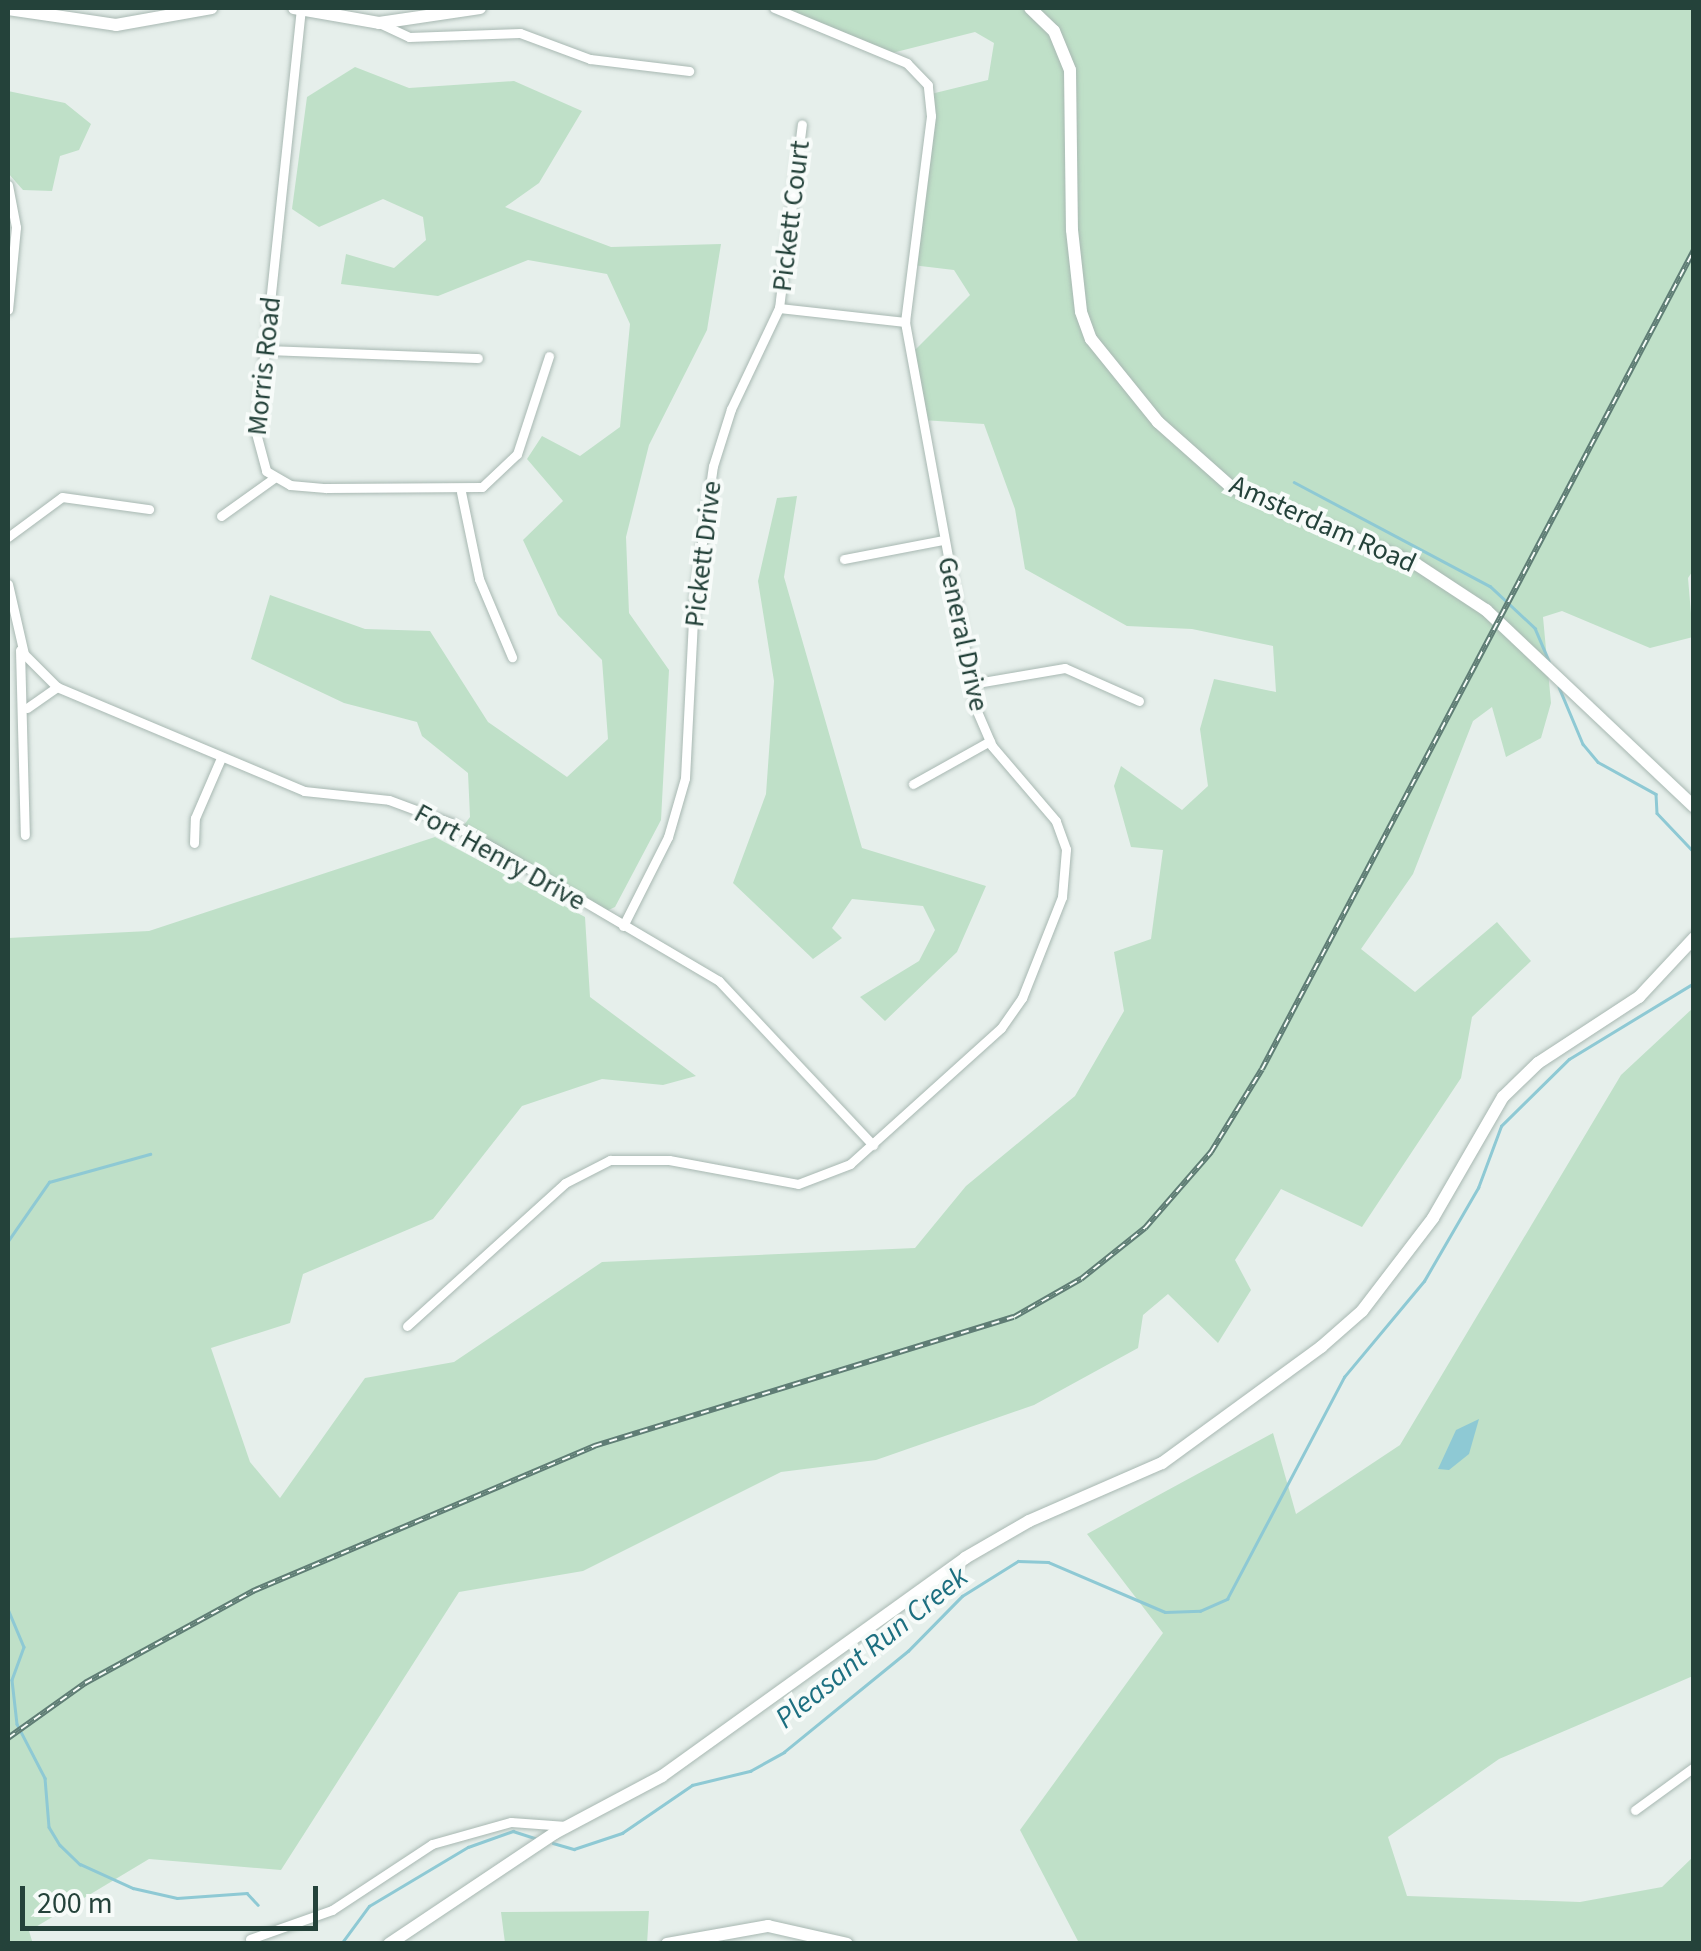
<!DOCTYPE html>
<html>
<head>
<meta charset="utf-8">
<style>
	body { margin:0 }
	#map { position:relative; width:1701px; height:1951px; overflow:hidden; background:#e6efeb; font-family:"Source Sans 3",sans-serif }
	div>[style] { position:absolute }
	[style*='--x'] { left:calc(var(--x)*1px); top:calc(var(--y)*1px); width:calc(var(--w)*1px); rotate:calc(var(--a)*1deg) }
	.green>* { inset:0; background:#bfe0c8 }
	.water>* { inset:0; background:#8ec9d4 }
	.stream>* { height:2.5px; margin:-1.25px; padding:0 1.25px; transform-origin:1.25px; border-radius:1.25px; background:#8ec9d4 }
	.roads { filter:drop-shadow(0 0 2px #a8b8b2) drop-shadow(0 0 2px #a8b8b2) }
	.street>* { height:9px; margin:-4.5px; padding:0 4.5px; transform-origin:4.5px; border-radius:4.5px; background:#fff }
	.secondary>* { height:12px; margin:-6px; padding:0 6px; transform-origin:6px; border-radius:6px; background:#fff }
	.rail>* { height:6px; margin-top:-3px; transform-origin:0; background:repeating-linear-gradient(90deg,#f7fbf9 0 8px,#5f7d75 0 16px); box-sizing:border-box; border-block:2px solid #5f7d75 }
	span { translate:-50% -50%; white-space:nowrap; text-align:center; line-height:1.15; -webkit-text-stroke:8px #f7fbf9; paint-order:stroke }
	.street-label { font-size:28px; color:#24423a }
	.water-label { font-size:30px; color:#1c6f80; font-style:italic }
	.frame { position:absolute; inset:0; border:10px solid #24423a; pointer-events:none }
	.scale { position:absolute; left:20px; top:1886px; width:298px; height:45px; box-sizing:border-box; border:5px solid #24423a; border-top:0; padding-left:12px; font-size:30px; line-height:35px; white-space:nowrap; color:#24423a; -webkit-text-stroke:8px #f7fbf9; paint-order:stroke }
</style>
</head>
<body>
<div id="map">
	<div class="green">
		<div style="clip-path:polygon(774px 8px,1693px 8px,1694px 569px,1688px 578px,1693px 637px,1650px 648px,1562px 611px,1543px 617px,1551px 703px,1541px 738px,1506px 757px,1492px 707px,1473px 721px,1413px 874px,1361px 949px,1415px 992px,1497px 922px,1531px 961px,1472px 1017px,1461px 1078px,1362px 1227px,1281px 1189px,1235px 1260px,1251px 1290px,1218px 1343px,1168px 1294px,1143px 1315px,1138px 1348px,1034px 1405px,876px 1460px,781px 1472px,583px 1571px,459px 1592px,281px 1870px,149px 1859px,29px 1931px,33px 1944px,8px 1943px,8px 938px,149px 931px,435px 837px,585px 917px,590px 997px,696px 1076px,663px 1085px,602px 1079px,522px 1106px,433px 1219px,303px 1274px,290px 1323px,211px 1348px,250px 1462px,280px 1498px,365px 1378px,454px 1362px,602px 1262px,915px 1248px,966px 1186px,1075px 1096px,1124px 1011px,1114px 952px,1151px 939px,1163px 850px,1131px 847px,1114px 786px,1121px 766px,1182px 810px,1208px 786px,1200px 729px,1214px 679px,1276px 692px,1273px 646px,1192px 629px,1127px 626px,1025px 569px,1015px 509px,984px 424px,922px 420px,911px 354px,970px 295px,954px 270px,912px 265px,931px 94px,988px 80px,994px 43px,975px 32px,888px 54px)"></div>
		<div style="clip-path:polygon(355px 67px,409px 88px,514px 81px,582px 111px,539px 183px,505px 207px,611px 247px,721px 244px,707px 330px,649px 445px,626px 537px,629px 613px,669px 670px,661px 820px,615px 907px,602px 913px,461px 829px,470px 817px,468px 773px,422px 736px,417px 722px,344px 703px,251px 659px,270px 595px,365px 629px,430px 631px,488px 722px,567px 777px,608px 739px,602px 660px,558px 615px,523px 540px,563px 501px,527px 459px,542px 436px,580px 456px,620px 427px,630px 324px,607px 274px,528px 260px,438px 296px,341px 284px,346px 254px,394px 268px,426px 240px,423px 217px,383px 199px,319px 227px,292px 209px,307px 97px)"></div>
		<div style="clip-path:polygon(8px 91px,65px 103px,91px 124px,79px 150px,60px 156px,52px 191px,23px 190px,8px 173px)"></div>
		<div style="clip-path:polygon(797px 496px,784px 577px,862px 848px,986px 886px,957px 952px,885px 1021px,860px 997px,919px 961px,935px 930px,923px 906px,852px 899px,832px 928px,842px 938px,813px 959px,733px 883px,766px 794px,774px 681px,758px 581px,777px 498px)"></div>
		<div style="clip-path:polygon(1693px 1008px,1693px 1676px,1499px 1759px,1388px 1837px,1407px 1896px,1580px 1902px,1662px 1887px,1693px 1857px,1693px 1941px,1079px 1943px,1020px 1830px,1163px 1633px,1087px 1534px,1273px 1433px,1296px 1514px,1400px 1445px,1621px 1075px)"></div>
		<div style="clip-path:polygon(649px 1911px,647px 1944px,505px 1943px,501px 1912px)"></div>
	</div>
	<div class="water">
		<div style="clip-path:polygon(1479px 1419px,1469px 1454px,1449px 1470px,1438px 1469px,1456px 1430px)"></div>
	</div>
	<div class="stream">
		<div style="--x:1294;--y:482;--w:222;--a:28"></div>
		<div style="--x:1490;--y:586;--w:62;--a:43"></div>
		<div style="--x:1535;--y:628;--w:36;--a:67"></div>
		<div style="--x:1559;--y:687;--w:62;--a:67.2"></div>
		<div style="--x:1583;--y:744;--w:23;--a:50"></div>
		<div style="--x:1598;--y:762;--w:66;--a:28.9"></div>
		<div style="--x:1656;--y:794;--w:19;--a:87"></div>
		<div style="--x:1657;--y:813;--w:54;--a:46.5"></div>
		<div style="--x:8;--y:1241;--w:72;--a:-55.2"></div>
		<div style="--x:49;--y:1182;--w:105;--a:-15.5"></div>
		<div style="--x:8;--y:1609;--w:41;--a:67.2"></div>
		<div style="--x:24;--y:1647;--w:35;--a:110"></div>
		<div style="--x:12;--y:1680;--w:44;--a:83.5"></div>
		<div style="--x:17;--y:1724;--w:61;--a:62.6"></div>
		<div style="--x:45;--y:1778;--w:49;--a:85.3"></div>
		<div style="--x:49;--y:1827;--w:21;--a:59"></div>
		<div style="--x:60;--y:1845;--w:28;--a:44"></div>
		<div style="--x:80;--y:1864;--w:58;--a:24.4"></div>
		<div style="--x:133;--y:1888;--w:45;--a:12.8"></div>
		<div style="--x:177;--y:1898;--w:70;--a:-4.1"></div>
		<div style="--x:247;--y:1893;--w:16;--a:47"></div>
		<div style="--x:553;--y:1843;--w:22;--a:16"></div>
		<div style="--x:574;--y:1849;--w:51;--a:-18.4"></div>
		<div style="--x:622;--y:1833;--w:85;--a:-34.4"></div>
		<div style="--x:692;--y:1785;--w:60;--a:-13.6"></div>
		<div style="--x:750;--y:1771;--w:39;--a:-29"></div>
		<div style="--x:784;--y:1752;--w:160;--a:-39.2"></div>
		<div style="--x:908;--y:1651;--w:77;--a:-45.5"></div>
		<div style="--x:962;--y:1596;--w:66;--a:-32"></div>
		<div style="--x:1018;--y:1561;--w:30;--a:2"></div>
		<div style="--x:1048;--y:1562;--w:127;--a:23.1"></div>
		<div style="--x:1165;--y:1612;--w:35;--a:-2"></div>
		<div style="--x:1200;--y:1611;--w:30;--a:-24"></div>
		<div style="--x:1227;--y:1599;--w:251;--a:-62.2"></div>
		<div style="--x:1344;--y:1377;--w:125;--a:-50.2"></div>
		<div style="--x:1424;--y:1281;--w:108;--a:-59.9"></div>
		<div style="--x:1478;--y:1188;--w:66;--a:-69.6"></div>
		<div style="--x:1501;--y:1126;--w:95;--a:-44.6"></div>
		<div style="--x:1569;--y:1059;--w:146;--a:-31.3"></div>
		<div style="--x:341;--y:1944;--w:47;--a:-53.6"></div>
		<div style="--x:369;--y:1906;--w:115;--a:-30.8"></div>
		<div style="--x:468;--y:1847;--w:48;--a:-19.6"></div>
		<div style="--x:513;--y:1831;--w:23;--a:18"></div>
	</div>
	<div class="roads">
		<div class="street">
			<div style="--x:301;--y:8;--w:427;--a:96"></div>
			<div style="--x:256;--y:433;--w:39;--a:75"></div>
			<div style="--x:266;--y:471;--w:28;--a:30"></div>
			<div style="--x:290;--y:485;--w:36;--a:5"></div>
			<div style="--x:326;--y:488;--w:156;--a:-0.4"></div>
			<div style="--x:482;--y:487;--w:48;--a:-43.3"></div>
			<div style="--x:517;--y:454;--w:103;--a:-71.9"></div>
			<div style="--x:379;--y:23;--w:33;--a:25"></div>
			<div style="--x:409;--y:37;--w:111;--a:-2.1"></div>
			<div style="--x:520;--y:33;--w:75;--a:20.4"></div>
			<div style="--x:590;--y:59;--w:100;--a:6.9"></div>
			<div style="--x:8;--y:185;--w:43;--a:79.2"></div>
			<div style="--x:16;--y:227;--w:83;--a:95.5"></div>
			<div style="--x:779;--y:308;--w:127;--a:6.3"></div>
			<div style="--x:265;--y:350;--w:213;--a:2.2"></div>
			<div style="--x:461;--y:492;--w:89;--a:78.3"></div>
			<div style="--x:479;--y:579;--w:85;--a:67.1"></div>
			<div style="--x:221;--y:516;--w:65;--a:-35.6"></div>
			<div style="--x:8;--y:537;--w:67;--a:-36.5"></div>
			<div style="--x:62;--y:497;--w:88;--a:7.9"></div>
			<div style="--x:844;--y:559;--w:101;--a:-10.9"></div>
			<div style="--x:8;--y:584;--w:72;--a:77.1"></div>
			<div style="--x:24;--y:654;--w:47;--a:45"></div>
			<div style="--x:57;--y:687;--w:268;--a:22.8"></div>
			<div style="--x:304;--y:791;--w:85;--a:6"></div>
			<div style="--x:389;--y:800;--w:66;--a:20.4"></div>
			<div style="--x:451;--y:823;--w:311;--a:30.5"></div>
			<div style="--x:719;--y:981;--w:225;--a:46.8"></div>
			<div style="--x:20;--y:650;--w:185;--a:88.5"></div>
			<div style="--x:971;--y:684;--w:95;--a:-9.7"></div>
			<div style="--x:1065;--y:668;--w:81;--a:24"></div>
			<div style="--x:27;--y:708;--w:37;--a:-35"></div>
			<div style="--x:913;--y:784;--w:88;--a:-29.2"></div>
			<div style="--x:194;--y:843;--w:25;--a:-88"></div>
			<div style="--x:195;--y:818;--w:65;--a:-66.6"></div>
			<div style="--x:623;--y:926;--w:100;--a:-63.2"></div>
			<div style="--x:668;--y:837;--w:61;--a:-73.9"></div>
			<div style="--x:685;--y:778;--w:179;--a:-87.1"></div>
			<div style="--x:694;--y:599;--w:134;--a:-81.9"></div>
			<div style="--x:713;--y:466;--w:60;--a:-72.5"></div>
			<div style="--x:731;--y:409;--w:112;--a:-64.6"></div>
			<div style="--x:779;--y:308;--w:185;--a:-82.9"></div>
			<div style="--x:407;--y:1326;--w:213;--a:-42.1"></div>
			<div style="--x:565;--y:1183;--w:51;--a:-27.1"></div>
			<div style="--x:610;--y:1160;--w:59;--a:0"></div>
			<div style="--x:669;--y:1160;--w:131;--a:10.5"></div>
			<div style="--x:798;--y:1184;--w:56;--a:-21"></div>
			<div style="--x:850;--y:1164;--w:203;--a:-42"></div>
			<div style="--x:1001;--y:1028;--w:37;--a:-55"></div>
			<div style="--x:1022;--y:998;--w:109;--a:-68.4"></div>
			<div style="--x:1062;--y:897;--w:48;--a:-85.2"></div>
			<div style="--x:1066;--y:849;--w:30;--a:-110"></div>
			<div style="--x:1056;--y:821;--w:99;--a:-130.5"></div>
			<div style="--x:992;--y:746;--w:40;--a:-113.4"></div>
			<div style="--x:976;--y:709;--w:393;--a:-100.4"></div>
			<div style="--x:905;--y:322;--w:208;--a:-82.8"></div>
			<div style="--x:931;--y:116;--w:31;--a:-96"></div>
			<div style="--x:928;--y:85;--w:30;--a:-134"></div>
			<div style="--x:907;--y:63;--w:144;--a:-157.5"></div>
			<div style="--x:1635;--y:1810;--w:73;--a:-36.1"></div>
			<div style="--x:250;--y:1939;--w:87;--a:-19.5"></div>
			<div style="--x:332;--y:1910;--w:120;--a:-33.4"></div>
			<div style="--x:432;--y:1844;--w:82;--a:-15.6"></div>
			<div style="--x:511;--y:1822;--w:55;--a:4.2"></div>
		</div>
		<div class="secondary">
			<div style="--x:294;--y:8;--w:86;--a:10"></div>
			<div style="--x:379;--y:23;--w:102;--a:-8.4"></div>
			<div style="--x:1030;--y:8;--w:33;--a:44"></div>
			<div style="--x:1054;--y:31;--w:42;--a:67.7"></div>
			<div style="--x:1070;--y:70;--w:160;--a:89.3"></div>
			<div style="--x:1072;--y:230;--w:82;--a:83.7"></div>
			<div style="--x:1081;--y:312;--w:29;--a:70"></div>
			<div style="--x:1091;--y:339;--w:107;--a:51.1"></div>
			<div style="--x:1158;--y:422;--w:96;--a:41.6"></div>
			<div style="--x:1230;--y:486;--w:202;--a:22.8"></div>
			<div style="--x:1416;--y:564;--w:84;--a:33.3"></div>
			<div style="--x:1486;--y:610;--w:286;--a:43.4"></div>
			<div style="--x:8;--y:9;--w:109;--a:8.4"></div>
			<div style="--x:116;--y:25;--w:97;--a:-10.1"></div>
			<div style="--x:389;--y:1944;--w:200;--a:-33.8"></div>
			<div style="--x:555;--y:1833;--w:121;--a:-28"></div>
			<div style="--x:662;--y:1776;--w:373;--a:-35.7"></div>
			<div style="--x:965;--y:1558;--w:74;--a:-30"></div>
			<div style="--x:1029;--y:1521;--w:145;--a:-23.6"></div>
			<div style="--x:1162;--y:1463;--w:197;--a:-36.1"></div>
			<div style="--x:1321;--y:1347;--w:55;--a:-41.3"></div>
			<div style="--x:1362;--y:1311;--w:117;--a:-52.6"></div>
			<div style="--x:1433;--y:1218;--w:140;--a:-60"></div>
			<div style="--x:1503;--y:1097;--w:49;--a:-44.2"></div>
			<div style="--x:1538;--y:1063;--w:121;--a:-33.2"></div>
			<div style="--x:1639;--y:997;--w:81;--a:-47"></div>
			<div style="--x:667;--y:1944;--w:103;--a:-10.1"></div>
			<div style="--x:768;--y:1926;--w:81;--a:12.8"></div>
		</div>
	</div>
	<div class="rail">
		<div style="--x:8;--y:1738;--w:95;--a:-35.5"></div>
		<div style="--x:85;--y:1683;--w:192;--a:-28.7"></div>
		<div style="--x:253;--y:1591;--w:371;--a:-23"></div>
		<div style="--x:594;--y:1446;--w:439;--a:-17.1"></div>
		<div style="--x:1014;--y:1317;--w:77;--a:-29.6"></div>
		<div style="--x:1081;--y:1279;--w:82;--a:-38.6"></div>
		<div style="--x:1145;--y:1228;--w:101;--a:-49"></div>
		<div style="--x:1211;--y:1152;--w:97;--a:-58.4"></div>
		<div style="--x:1262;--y:1069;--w:926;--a:-62.19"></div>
	</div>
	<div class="street-label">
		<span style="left:791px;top:216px;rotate:-83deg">Pickett Court</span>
		<span style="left:264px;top:366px;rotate:-84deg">Morris Road</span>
		<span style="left:1323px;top:524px;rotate:24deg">Amsterdam Road</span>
		<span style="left:703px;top:554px;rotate:-83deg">Pickett Drive</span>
		<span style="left:963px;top:634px;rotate:78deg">General Drive</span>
		<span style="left:500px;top:857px;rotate:29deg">Fort Henry Drive</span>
	</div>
	<div class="water-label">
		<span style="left:872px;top:1648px;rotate:-39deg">Pleasant Run Creek</span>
	</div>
	<div class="frame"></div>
	<div class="scale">200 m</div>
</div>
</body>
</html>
